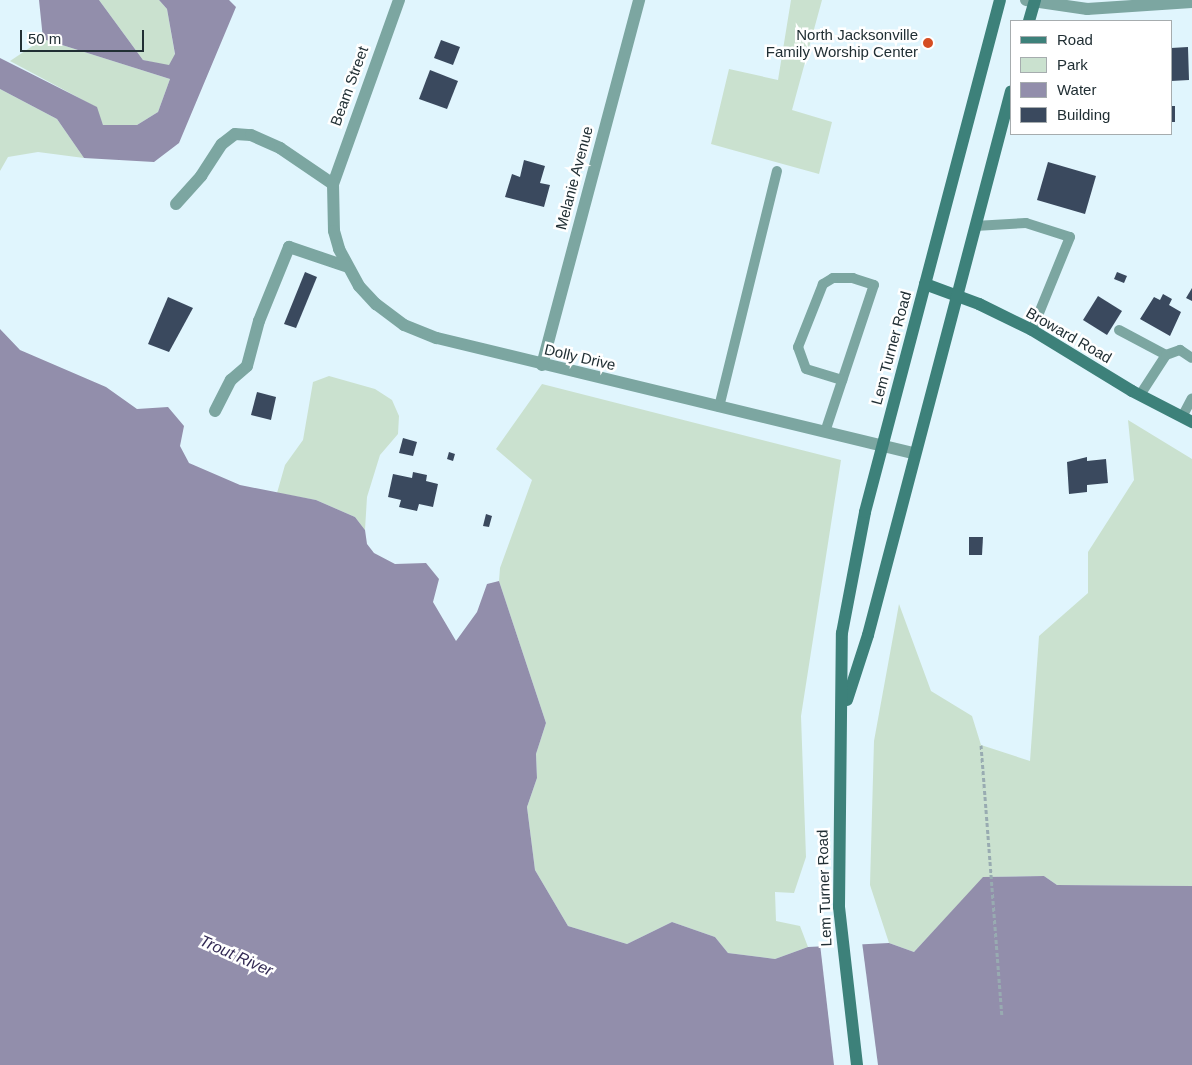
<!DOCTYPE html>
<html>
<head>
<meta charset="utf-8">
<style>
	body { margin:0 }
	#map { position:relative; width:1192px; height:1065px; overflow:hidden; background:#e0f5fd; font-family:Arial,sans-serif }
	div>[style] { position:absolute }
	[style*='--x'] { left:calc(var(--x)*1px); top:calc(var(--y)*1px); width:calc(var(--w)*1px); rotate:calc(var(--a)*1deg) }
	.green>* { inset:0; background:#cae1cf }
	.water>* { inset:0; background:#928eab }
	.pier>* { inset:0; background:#e0f5fd }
	.building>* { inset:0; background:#3a495e }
	.path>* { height:3px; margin-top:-1.5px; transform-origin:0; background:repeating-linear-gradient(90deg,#98abb1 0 4px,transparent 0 6.5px) }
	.lane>* { height:10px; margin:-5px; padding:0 5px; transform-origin:5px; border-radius:5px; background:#7ca6a1 }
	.street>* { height:12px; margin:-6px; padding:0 6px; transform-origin:6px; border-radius:6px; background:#7ca6a1 }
	.secondary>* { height:12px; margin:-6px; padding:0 6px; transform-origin:6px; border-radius:6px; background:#3d817a }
	.dots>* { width:14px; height:14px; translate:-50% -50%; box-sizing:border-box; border:2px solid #fff; border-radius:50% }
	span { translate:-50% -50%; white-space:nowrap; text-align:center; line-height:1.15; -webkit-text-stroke:5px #fff; paint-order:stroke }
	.poi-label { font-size:15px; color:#212f34 }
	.right { translate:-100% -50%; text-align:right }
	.street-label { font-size:15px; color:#212f34 }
	.water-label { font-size:16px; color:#342b55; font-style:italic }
	.legend { position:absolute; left:1010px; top:20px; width:162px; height:115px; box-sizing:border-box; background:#fff; border:1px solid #a6acae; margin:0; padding:6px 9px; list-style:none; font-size:15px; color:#212f34 }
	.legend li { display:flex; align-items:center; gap:10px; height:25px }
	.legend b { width:25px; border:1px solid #a6acae }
	.scale { position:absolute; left:20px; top:30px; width:124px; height:22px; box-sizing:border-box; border:2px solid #212f34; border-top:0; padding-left:6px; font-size:15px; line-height:18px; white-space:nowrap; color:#212f34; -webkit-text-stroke:4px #fff; paint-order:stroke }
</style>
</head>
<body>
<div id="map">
	<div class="green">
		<div style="clip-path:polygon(99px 0,159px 0,167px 9px,175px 55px,169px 66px,143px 60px)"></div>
		<div style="clip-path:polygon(791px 0,822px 0,792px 110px,832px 122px,819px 174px,711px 144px,729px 69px,778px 80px)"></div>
		<div style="clip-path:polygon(43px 39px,170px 79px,158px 112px,137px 125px,103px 125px,96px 107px,10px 61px)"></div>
		<div style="clip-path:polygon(0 89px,57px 119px,84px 158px,38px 152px,8px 157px,0 171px)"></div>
		<div style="clip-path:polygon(329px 376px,375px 389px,392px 400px,399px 416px,398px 434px,380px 455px,367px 497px,365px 530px,355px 517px,316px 500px,277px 493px,285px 465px,303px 440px,313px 382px)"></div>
		<div style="clip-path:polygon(542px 384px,841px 460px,801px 716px,806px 857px,794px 893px,775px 892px,776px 921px,800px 926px,808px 947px,775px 959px,728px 953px,715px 937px,672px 922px,627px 944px,568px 926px,535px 870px,527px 807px,537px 778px,536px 754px,546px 723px,499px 581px,500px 568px,532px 480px,496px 449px)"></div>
		<div style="clip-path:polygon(1128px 420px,1192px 459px,1192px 886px,1057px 885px,1044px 876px,984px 877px,914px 952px,889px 943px,870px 885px,874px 741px,899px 604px,931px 691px,972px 716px,981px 745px,1030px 761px,1039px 636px,1088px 593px,1088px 552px,1134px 480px)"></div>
	</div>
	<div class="water">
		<div style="clip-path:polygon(39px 0,99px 0,143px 60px,169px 65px,175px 54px,167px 9px,159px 0,229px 0,236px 7px,179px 143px,154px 162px,84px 158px,57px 119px,0 89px,0 58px,97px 107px,103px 125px,137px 125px,158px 112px,170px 79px,43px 39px)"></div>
		<div style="clip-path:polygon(0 329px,20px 350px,106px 387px,137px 409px,168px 407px,184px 426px,180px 446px,189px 463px,240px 485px,316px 500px,355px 517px,365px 530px,367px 544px,374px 553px,395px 564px,426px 563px,439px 579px,433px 602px,456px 641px,477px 612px,487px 584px,499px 581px,546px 723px,536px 754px,537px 778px,527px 807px,535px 870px,568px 926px,627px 944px,672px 922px,715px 937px,728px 953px,775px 959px,808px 947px,889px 943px,914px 952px,983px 877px,1044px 876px,1057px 885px,1192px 886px,1192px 1065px,0 1065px)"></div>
	</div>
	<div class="pier">
		<div style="clip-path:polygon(862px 942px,878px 1065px,834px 1065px,820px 944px)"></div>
	</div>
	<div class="building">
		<div style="clip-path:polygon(441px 40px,460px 47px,453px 65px,434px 58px)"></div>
		<div style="clip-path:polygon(1188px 47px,1189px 80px,1171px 81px,1171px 48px)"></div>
		<div style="clip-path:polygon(430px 70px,458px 81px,447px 109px,419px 99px)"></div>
		<div style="clip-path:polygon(1171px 106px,1175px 106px,1175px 122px,1171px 122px)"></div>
		<div style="clip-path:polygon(524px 160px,545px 166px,540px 183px,550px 185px,544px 207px,505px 197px,512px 174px,520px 177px)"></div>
		<div style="clip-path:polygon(1048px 162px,1096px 176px,1085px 214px,1037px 200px)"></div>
		<div style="clip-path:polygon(305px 272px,317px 277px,296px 328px,284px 324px)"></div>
		<div style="clip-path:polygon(1117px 272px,1127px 276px,1124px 283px,1114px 279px)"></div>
		<div style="clip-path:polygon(1192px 288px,1192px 301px,1186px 298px)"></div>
		<div style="clip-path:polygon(1163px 294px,1172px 299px,1169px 305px,1181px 312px,1170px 336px,1140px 319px,1154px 297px,1160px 300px)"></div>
		<div style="clip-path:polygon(1098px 296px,1122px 311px,1107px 335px,1083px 320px)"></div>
		<div style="clip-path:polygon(168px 297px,193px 308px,169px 352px,148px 344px)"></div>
		<div style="clip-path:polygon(257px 392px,276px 397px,271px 420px,251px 415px)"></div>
		<div style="clip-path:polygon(403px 438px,417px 442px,413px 456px,399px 453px)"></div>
		<div style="clip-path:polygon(449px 452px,455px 454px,453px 461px,447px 459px)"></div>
		<div style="clip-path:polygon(1087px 457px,1087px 461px,1106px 459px,1108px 483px,1087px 485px,1087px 492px,1069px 494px,1067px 462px)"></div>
		<div style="clip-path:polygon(413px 472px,427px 475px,426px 481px,438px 484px,433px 507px,419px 504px,417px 511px,399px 507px,401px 500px,388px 497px,393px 474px,412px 478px)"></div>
		<div style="clip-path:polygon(486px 514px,492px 516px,489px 527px,483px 526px)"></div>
		<div style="clip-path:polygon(969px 537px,983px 537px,982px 555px,969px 555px)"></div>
	</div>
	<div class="path">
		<div style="--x:981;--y:745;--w:271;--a:85.6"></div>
	</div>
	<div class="lane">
		<div style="--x:975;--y:226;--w:51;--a:-3.4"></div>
		<div style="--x:1026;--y:223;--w:46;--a:17.7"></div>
		<div style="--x:1070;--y:237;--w:100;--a:112.2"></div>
		<div style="--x:1119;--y:330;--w:53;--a:28"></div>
		<div style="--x:1166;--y:355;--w:48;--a:123"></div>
		<div style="--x:1166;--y:355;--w:15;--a:-20"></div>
		<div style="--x:1180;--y:350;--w:14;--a:34"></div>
		<div style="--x:719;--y:407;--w:243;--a:-76.2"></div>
		<div style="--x:1182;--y:417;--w:21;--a:-62"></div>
		<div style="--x:825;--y:432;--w:155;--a:-71.6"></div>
		<div style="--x:874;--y:285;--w:22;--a:-162"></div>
		<div style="--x:853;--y:278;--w:20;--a:180"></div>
		<div style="--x:833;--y:278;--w:12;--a:149"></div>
		<div style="--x:823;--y:284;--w:68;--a:111.6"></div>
		<div style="--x:798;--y:347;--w:23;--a:70"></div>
		<div style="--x:806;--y:369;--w:38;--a:17"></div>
	</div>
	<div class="street">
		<div style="--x:399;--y:0;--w:195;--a:109.7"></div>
		<div style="--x:333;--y:184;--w:47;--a:88.8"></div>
		<div style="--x:334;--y:231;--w:19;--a:74"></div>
		<div style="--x:339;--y:249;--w:42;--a:61.6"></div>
		<div style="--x:359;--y:286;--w:25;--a:47"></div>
		<div style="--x:376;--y:304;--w:35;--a:37"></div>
		<div style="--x:404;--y:325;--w:35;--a:22"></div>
		<div style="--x:437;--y:338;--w:491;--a:13.6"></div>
		<div style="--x:1026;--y:0;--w:62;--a:8.4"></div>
		<div style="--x:1087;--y:9;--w:105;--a:-3.8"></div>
		<div style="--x:176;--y:204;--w:38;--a:-48"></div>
		<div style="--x:201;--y:176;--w:38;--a:-57"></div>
		<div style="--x:222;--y:144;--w:16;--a:-38"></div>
		<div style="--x:235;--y:134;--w:16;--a:4"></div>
		<div style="--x:251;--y:135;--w:32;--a:24"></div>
		<div style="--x:280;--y:148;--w:64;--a:34.2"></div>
		<div style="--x:542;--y:365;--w:378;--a:-75.1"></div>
		<div style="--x:215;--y:411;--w:35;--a:-63"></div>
		<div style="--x:231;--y:380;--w:21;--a:-41"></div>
		<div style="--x:247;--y:366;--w:47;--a:-75.1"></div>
		<div style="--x:259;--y:321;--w:80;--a:-67.9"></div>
		<div style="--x:289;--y:247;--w:62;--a:18.7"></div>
	</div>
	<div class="secondary">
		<div style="--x:1029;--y:21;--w:22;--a:-74"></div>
		<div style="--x:925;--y:284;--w:58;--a:20.3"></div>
		<div style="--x:979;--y:304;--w:59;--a:26.1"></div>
		<div style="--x:1032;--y:330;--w:117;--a:31.4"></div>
		<div style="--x:1132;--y:391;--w:68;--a:27.3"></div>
		<div style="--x:847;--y:700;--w:68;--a:-72.1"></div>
		<div style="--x:868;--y:635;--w:562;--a:-75.27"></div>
		<div style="--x:857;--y:1065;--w:159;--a:-96.5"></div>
		<div style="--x:839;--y:907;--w:274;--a:-89.4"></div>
		<div style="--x:842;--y:633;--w:123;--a:-79.2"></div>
		<div style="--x:865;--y:512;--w:529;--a:-75.23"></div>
	</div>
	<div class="dots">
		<div style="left:928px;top:43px;background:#d54d22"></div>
	</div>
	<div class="poi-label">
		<span class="right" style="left:918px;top:43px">North Jacksonville<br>Family Worship Center</span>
	</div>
	<div class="street-label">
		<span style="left:349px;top:86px;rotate:-70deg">Beam Street</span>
		<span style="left:574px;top:178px;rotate:-75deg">Melanie Avenue</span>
		<span style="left:1069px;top:335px;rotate:30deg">Broward Road</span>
		<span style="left:891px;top:348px;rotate:-75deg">Lem Turner Road</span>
		<span style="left:580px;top:357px;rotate:13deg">Dolly Drive</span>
		<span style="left:824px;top:888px;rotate:-92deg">Lem Turner Road</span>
	</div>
	<div class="water-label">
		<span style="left:236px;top:956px;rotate:24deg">Trout River</span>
	</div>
	<ul class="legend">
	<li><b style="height:6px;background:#3d817a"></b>Road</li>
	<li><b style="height:14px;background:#cae1cf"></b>Park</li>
	<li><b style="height:14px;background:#928eab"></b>Water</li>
	<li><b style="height:14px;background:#3a495e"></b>Building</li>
	</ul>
	<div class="scale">50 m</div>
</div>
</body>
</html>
